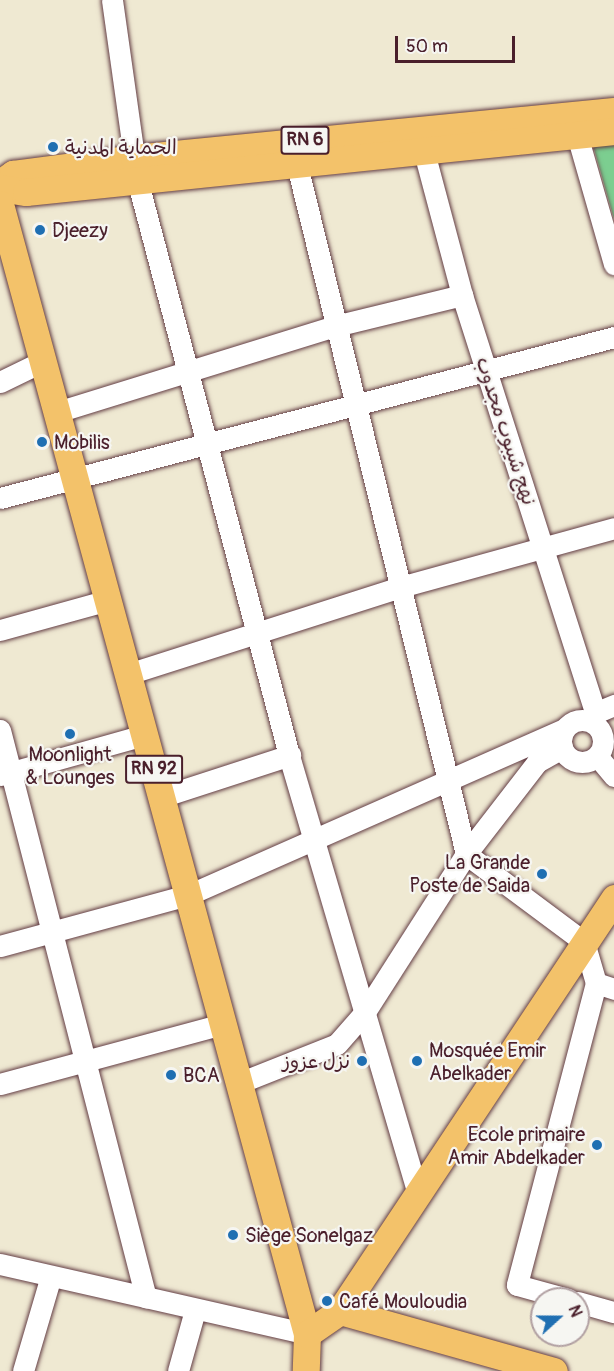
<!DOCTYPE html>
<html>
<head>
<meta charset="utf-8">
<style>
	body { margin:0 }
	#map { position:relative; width:614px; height:1371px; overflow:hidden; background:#efe9d2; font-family:Pangolin,"Playpen Sans Arabic",sans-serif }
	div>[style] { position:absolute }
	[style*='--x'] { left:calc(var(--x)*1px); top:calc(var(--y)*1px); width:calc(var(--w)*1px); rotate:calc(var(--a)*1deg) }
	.green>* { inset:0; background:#7cce90 }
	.roads { filter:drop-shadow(0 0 2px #633d44) drop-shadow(0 0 2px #633d44) }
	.minor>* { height:21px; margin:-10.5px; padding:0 10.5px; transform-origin:10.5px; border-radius:10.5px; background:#fff }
	.minor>.ring { margin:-10.5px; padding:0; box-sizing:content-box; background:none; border:21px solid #fff; border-radius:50% }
	.major>* { height:27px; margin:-13.5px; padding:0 13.5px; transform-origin:13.5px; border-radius:13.5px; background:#f3c26a }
	.dots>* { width:16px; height:16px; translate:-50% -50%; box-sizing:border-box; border:3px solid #f6f6f2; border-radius:50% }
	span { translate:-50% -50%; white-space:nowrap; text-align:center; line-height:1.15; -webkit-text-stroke:4.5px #f6f6f2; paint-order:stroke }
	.shield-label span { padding:2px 4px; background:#f6f6f2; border:2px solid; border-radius:4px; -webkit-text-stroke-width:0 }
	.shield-label { font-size:18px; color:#4a1f2b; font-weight:700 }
	.poi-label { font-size:20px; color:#4a1f2b }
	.left { translate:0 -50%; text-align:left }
	.right { translate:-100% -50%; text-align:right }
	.street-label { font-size:20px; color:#4a1f2b }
	.north { position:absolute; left:530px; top:1287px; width:60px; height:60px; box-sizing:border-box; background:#f6f6f2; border:2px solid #b1a0a2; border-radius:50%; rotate:69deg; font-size:16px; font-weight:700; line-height:24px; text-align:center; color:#4a1f2b }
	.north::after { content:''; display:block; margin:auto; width:21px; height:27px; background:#1f6fb2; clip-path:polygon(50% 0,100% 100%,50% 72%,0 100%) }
	.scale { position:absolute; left:395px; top:36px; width:120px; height:27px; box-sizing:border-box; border:3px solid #4a1f2b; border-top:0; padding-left:8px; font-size:18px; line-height:21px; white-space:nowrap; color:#4a1f2b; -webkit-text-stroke:4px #f6f6f2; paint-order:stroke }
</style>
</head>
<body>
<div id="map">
	<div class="green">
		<div style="clip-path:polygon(614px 140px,614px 219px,592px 142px)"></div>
	</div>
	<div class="roads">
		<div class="minor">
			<div style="--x:112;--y:0;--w:181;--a:82"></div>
			<div style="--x:137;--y:179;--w:600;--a:75.22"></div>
			<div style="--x:290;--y:759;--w:452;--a:73.6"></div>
			<div style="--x:573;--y:121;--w:149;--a:74"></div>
			<div style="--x:420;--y:137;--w:163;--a:75.1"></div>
			<div style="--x:462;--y:295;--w:439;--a:72.3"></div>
			<div style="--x:595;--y:713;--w:21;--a:-23"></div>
			<div style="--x:293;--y:149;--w:726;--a:76.21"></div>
			<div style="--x:466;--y:854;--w:147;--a:36.7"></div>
			<div style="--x:584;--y:942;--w:43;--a:73.7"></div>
			<div style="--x:596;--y:983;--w:312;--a:104.7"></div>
			<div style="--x:517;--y:1285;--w:53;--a:15.4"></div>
			<div style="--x:0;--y:382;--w:48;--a:-26"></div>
			<div style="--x:57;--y:412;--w:291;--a:-17.2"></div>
			<div style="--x:335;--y:326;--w:131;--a:-13.7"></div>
			<div style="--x:0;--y:498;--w:635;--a:-14.69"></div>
			<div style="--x:0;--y:630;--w:112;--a:-15.5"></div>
			<div style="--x:128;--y:674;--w:286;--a:-17.7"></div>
			<div style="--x:400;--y:587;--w:222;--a:-15.4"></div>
			<div class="ring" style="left:561px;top:720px;width:21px;height:21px"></div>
			<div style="--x:0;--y:730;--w:586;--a:75.58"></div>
			<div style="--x:598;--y:757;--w:25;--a:50"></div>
			<div style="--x:1;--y:775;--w:148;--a:-15.6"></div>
			<div style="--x:161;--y:797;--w:136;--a:-18"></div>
			<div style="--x:0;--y:946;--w:195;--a:-15.2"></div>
			<div style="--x:188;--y:895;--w:411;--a:-23.8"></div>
			<div style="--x:596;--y:983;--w:19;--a:18"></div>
			<div style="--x:239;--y:1083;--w:105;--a:-21.7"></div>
			<div style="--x:337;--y:1044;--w:43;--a:-48.8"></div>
			<div style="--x:365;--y:1012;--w:188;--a:-57.4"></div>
			<div style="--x:466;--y:854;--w:116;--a:-52.3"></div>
			<div style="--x:537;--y:762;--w:29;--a:-29"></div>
			<div style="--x:0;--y:1084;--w:231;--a:-15.1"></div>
			<div style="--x:0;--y:1264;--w:315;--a:12.8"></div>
			<div style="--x:578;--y:1302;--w:37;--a:16"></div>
			<div style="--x:23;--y:1371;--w:99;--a:-73.6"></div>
			<div style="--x:178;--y:1371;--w:63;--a:-74.4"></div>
		</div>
		<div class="major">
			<div style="--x:0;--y:183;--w:16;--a:-35"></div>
			<div style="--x:13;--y:174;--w:122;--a:-7.5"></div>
			<div style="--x:134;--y:158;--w:482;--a:-5.6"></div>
			<div style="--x:0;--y:188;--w:26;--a:9"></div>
			<div style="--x:26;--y:192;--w:591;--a:-5.92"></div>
			<div style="--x:0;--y:204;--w:1171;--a:74.8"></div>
			<div style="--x:307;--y:1334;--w:37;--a:92"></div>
			<div style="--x:340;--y:1311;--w:222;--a:15.7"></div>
			<div style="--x:307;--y:1334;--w:40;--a:-34.9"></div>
			<div style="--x:340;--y:1311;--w:496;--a:-56.4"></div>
		</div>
	</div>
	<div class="dots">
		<div style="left:53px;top:147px;background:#1f6fb2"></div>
		<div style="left:40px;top:230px;background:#1f6fb2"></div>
		<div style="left:42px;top:442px;background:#1f6fb2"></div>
		<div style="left:70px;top:734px;background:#1f6fb2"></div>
		<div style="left:542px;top:874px;background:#1f6fb2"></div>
		<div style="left:362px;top:1061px;background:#1f6fb2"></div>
		<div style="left:417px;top:1061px;background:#1f6fb2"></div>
		<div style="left:171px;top:1075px;background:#1f6fb2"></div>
		<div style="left:597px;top:1145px;background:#1f6fb2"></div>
		<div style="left:233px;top:1235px;background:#1f6fb2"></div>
		<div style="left:327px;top:1301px;background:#1f6fb2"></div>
	</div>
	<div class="shield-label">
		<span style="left:305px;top:140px">RN 6</span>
		<span style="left:154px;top:769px">RN 92</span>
	</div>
	<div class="poi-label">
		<span class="left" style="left:65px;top:147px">الحماية المدنية</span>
		<span class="left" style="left:52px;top:230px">Djeezy</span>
		<span class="left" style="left:54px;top:442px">Mobilis</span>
		<span style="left:70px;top:766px">Moonlight<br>&amp; Lounges</span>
		<span class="right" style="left:530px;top:874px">La Grande<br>Poste de Saida</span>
		<span class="left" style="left:429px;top:1062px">Mosquée Emir<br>Abelkader</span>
		<span class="right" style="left:350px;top:1061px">نزل عزوز</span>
		<span class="left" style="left:183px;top:1075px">BCA</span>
		<span class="right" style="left:585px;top:1146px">Ecole primaire<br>Amir Abdelkader</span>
		<span class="left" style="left:245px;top:1235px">Siège Sonelgaz</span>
		<span class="left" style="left:339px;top:1301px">Café Mouloudia</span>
	</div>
	<div class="street-label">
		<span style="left:506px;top:431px;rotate:72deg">نهج شيبوب مجدوب</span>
	</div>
	<div class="north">N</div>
	<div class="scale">50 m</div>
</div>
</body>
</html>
